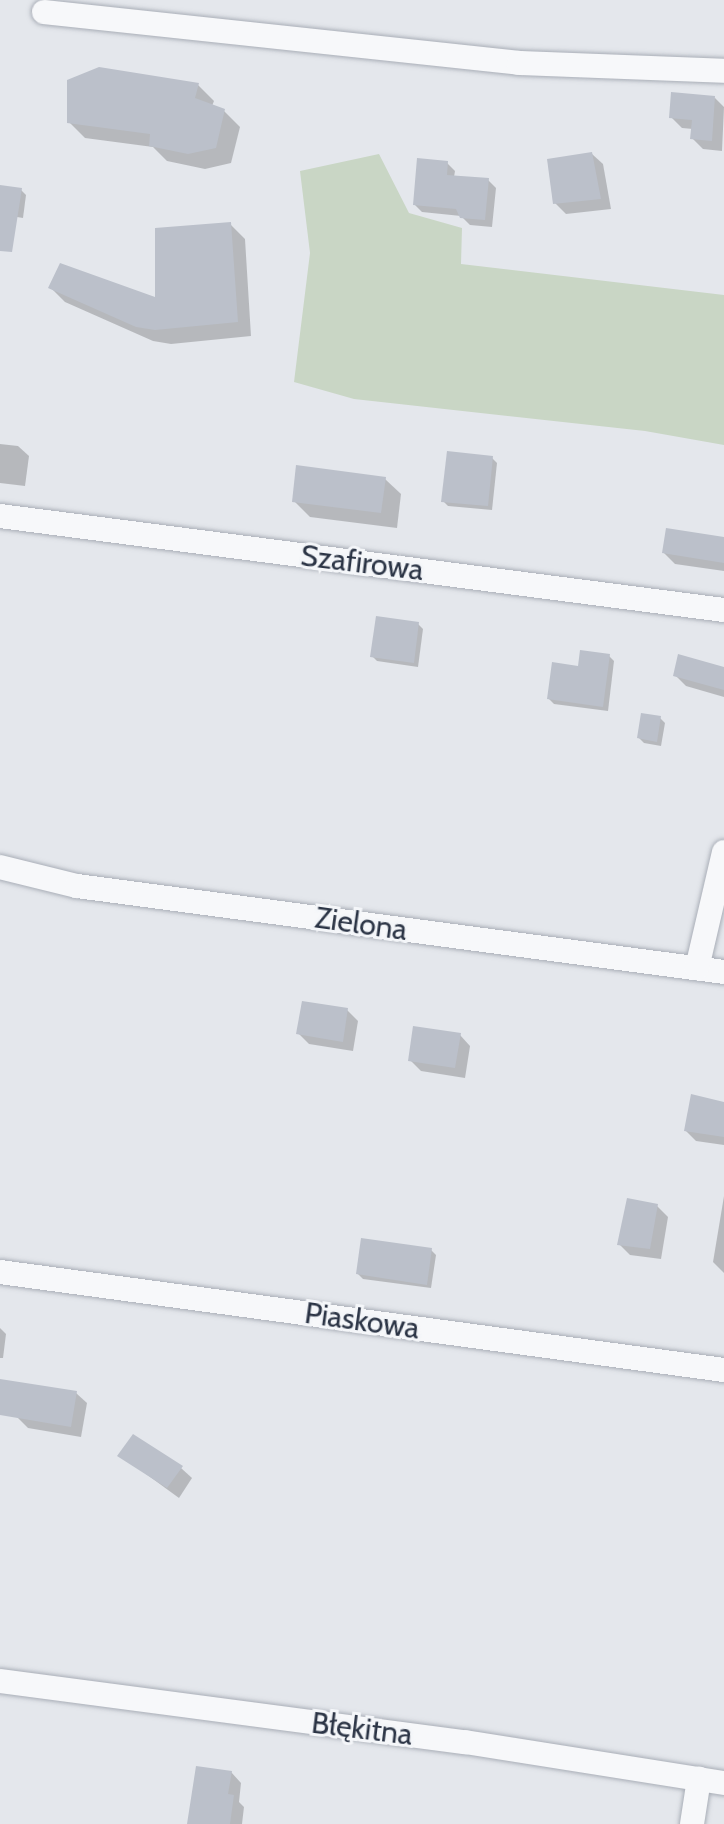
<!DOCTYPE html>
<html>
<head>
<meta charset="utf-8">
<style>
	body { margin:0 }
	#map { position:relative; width:724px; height:1824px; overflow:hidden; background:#e4e7ec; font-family:Cabin,sans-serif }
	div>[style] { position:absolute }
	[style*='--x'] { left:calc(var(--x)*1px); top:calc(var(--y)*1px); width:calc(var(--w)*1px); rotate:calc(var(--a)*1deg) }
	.green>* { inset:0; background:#c9d6c5 }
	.shadow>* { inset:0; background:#0003 }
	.building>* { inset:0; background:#bbc0ca }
	.roads { filter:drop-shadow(0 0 2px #a9aeb7) drop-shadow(0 0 2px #a9aeb7) }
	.minor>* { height:24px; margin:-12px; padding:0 12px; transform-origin:12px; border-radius:12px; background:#f7f8fa }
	span { translate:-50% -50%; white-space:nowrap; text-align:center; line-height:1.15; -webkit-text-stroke:6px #f4f6f9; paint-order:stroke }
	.street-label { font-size:30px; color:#2b3445 }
</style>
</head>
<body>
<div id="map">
	<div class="green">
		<div style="clip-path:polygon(379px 154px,409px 213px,462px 228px,461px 264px,724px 295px,724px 445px,645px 431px,354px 399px,294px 382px,310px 253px,300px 171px)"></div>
	</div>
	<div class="shadow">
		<div style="clip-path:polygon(198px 85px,214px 101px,212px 106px,224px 111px,240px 127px,231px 163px,205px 169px,167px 161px,153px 147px,85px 138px,69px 122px)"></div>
		<div style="clip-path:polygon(715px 98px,724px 107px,722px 151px,703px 149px,692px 138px,693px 129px,682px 128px,671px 117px)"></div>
		<div style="clip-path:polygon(592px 154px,603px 164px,611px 209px,566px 214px,555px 203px)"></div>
		<div style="clip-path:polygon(447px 163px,455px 171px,454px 177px,488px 180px,496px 188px,492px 227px,470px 225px,461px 216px,422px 212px,415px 205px)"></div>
		<div style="clip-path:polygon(21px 190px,26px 195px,23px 218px,5px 215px,0 211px)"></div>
		<div style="clip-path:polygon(230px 224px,245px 239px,251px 336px,171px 344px,153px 341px,65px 302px,51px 288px,157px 300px)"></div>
		<div style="clip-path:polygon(0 444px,18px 446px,29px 456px,25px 486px,0 483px)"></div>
		<div style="clip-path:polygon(492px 458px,497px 463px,492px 510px,448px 506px,443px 501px)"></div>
		<div style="clip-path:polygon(385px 479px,401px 494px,397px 528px,310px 517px,294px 501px)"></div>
		<div style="clip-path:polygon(724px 539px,724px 571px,675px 564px,664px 553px)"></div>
		<div style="clip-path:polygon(418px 624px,423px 629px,418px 667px,377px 661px,372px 656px)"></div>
		<div style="clip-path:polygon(609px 656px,614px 661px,608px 711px,554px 704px,549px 699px,580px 668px)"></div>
		<div style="clip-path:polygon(724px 669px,724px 697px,686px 686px,675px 675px)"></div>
		<div style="clip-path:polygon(660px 718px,665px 723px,661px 746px,644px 743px,639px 738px)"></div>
		<div style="clip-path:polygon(347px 1010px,358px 1021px,353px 1051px,309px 1044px,298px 1033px)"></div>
		<div style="clip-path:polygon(460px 1035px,470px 1046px,465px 1078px,421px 1071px,410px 1060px)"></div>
		<div style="clip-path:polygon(724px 1104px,724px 1145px,696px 1141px,686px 1131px)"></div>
		<div style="clip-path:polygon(724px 1196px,724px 1273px,713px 1262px)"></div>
		<div style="clip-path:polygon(657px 1206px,668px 1217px,661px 1259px,630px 1255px,620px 1245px)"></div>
		<div style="clip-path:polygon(431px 1250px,436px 1255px,431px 1288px,363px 1279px,358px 1274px)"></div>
		<div style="clip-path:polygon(0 1328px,6px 1334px,3px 1358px,0 1358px)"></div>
		<div style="clip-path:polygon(76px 1393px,87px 1403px,81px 1437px,28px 1428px,17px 1417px)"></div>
		<div style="clip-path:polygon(120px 1455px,181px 1468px,192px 1478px,179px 1498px)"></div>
		<div style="clip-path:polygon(231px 1772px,241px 1783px,239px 1802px,244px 1807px,242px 1824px,189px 1824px)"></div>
	</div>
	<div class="building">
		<div style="clip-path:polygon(99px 67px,199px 83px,195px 98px,225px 109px,216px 148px,188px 154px,149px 146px,150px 134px,67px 123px,67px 80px)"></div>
		<div style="clip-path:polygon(671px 92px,715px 96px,712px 141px,690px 139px,692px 120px,669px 118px)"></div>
		<div style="clip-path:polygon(592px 152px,601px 199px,553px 204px,547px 159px)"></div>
		<div style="clip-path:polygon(417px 158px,448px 161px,447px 175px,489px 178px,485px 220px,460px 218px,456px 209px,413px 205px)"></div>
		<div style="clip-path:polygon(0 185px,22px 188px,12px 252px,0 251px)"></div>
		<div style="clip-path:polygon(231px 222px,238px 322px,155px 330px,136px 327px,48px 288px,60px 263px,155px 297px,155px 228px)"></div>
		<div style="clip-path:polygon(447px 451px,493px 456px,488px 506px,441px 502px)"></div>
		<div style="clip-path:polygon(296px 465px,386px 477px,381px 513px,292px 502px)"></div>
		<div style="clip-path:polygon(666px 528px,724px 537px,724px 563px,662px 553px)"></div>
		<div style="clip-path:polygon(376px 616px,419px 622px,414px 663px,370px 657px)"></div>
		<div style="clip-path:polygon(580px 650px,610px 654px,603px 707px,547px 699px,552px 662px,578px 666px)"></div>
		<div style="clip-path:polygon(678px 654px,724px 667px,724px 690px,673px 676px)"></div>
		<div style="clip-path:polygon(641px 713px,661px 716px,657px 742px,637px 738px)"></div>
		<div style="clip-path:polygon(302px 1001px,348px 1008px,343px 1042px,296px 1034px)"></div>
		<div style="clip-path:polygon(413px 1026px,461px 1033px,455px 1068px,408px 1061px)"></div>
		<div style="clip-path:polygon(691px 1094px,724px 1102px,724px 1137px,684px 1131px)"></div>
		<div style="clip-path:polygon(627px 1198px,658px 1204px,650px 1249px,617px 1245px)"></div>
		<div style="clip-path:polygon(361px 1238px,432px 1248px,427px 1285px,356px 1274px)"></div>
		<div style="clip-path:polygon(0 1379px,77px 1391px,71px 1427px,0 1415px)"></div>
		<div style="clip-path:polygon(133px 1434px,183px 1466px,167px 1488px,117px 1456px)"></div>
		<div style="clip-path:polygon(196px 1766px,232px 1771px,228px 1794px,234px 1795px,230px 1824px,187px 1824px)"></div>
	</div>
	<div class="roads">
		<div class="minor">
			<div style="--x:44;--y:12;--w:478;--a:6.1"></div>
			<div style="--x:519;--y:63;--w:205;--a:2.2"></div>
			<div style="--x:0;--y:516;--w:730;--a:7.4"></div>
			<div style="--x:0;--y:867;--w:79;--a:13.9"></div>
			<div style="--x:77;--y:886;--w:653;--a:7.57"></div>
			<div style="--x:697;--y:968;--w:119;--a:-76.9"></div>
			<div style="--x:0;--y:1272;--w:731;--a:7.71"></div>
			<div style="--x:0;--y:1681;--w:469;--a:7.5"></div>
			<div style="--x:465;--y:1742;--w:262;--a:9"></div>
			<div style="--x:692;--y:1824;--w:46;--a:-81.2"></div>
		</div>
	</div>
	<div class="street-label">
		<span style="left:362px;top:563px;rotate:7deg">Szafirowa</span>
		<span style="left:361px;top:924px;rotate:8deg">Zielona</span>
		<span style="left:362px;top:1321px;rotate:8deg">Piaskowa</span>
		<span style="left:362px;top:1729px;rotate:7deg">Błękitna</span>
	</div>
</div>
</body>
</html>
